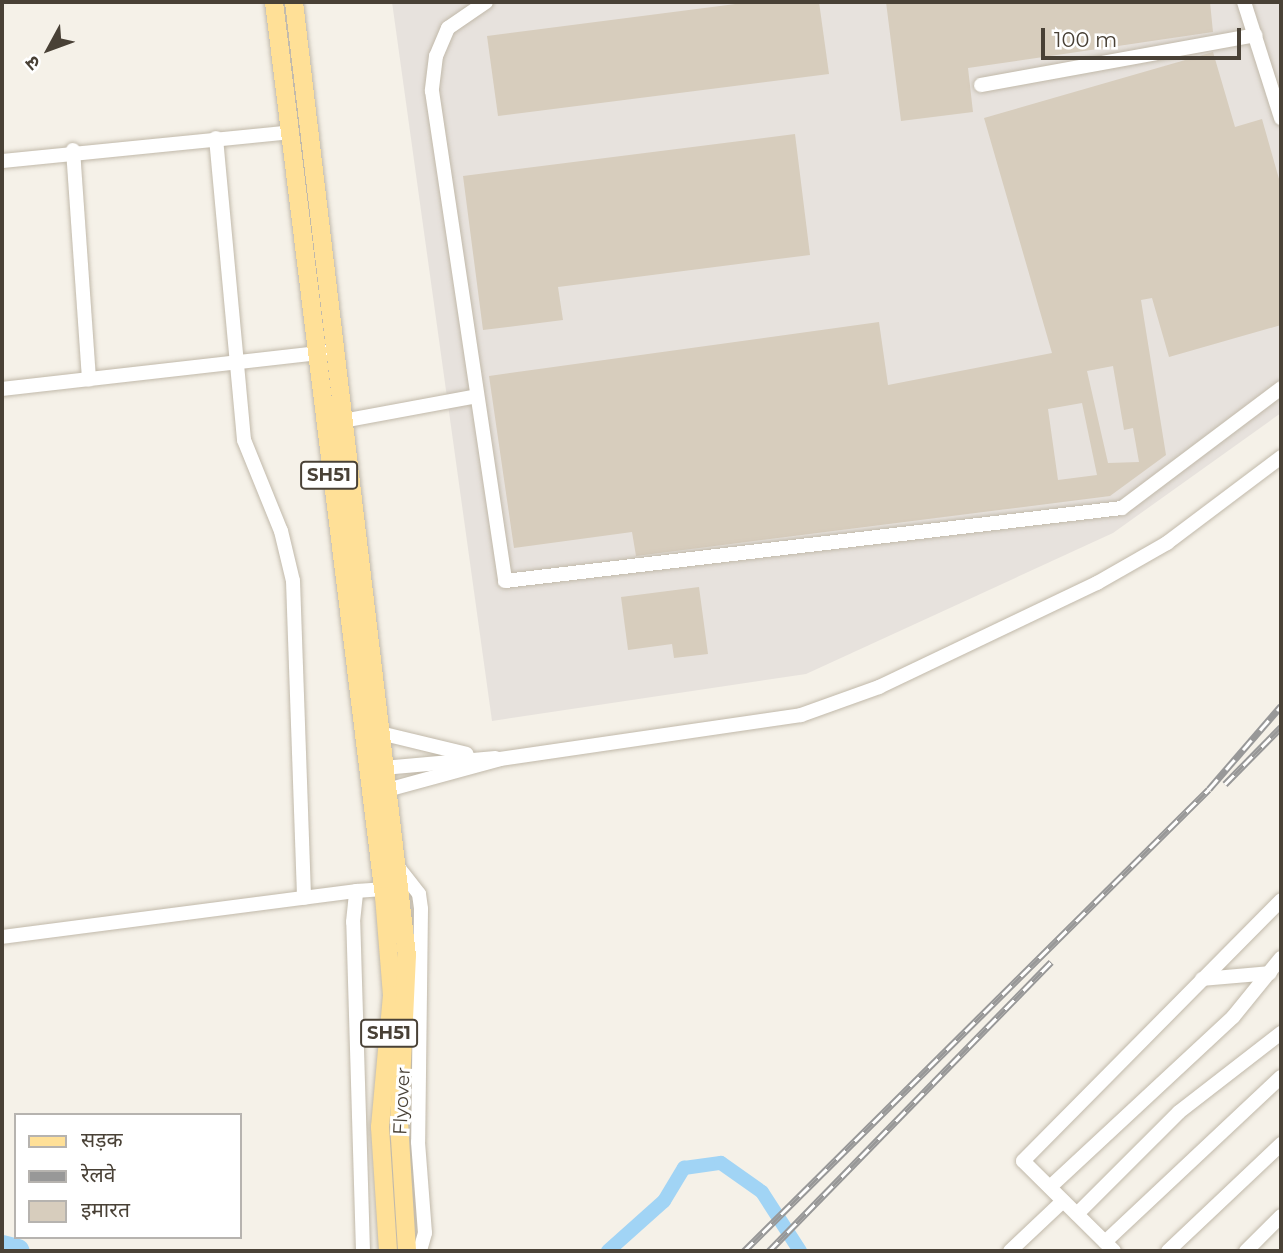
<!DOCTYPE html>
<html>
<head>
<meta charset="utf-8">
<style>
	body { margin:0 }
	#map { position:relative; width:1283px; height:1253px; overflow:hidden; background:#f5f1e8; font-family:Montserrat,"Noto Sans Devanagari",sans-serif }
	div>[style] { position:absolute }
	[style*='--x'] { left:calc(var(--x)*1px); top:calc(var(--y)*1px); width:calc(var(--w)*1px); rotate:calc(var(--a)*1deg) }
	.industrial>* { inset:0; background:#e7e2dd }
	.canal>* { height:14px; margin:-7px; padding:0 7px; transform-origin:7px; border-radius:7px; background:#a1d4f5 }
	.river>* { height:24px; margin:-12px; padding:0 12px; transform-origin:12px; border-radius:12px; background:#a1d4f5 }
	.building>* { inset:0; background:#d7cdbd }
	.roads { filter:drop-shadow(0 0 2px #c1b9aa) drop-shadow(0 0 2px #c1b9aa) }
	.minor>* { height:14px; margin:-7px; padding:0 7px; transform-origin:7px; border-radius:7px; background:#fff }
	.major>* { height:18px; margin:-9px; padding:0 9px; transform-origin:9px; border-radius:9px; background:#ffe097 }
	.rail>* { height:7px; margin-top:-3.5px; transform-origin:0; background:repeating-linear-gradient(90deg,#fff 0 13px,#989898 0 26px); box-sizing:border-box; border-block:2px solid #989898 }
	span { translate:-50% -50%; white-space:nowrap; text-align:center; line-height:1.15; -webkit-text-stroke:6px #fff; paint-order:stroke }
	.shield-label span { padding:2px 5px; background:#fff; border:2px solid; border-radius:5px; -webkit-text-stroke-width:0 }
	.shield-label { font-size:18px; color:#494136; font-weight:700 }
	.street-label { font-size:19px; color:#494136 }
	.frame { position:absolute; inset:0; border:4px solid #494136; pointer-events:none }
	.legend { position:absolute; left:14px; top:1113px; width:228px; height:126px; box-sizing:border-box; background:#fff; border:2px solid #b6b3af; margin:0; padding:9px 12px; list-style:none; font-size:21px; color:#494136 }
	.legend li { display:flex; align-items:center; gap:14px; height:35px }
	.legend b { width:35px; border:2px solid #b6b3af }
	.north { position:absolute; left:14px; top:14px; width:70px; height:70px; -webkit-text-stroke:5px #fff; paint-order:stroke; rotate:229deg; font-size:19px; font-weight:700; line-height:28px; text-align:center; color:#494136 }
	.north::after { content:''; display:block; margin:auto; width:24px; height:32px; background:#494136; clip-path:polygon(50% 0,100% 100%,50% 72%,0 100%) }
	.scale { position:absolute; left:1041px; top:28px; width:200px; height:32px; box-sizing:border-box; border:4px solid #494136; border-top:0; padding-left:9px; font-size:21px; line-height:24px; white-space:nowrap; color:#494136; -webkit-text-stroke:5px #fff; paint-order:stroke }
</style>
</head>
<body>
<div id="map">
	<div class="industrial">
		<div style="clip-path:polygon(392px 2px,1281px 2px,1281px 413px,1113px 533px,806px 674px,492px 721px)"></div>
	</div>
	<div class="canal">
		<div style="--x:608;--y:1251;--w:75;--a:-41.8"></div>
		<div style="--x:664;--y:1201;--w:39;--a:-59"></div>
		<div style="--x:684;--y:1168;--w:37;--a:-8"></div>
		<div style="--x:721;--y:1163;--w:50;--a:35.3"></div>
		<div style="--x:762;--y:1192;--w:70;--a:57.2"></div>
	</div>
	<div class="river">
		<div style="--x:2;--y:1247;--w:16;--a:14"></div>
	</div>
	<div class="building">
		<div style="clip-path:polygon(751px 2px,819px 2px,829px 74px,498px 116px,487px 36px)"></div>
		<div style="clip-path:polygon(886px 2px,1210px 2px,1213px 32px,968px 68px,973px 112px,901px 121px)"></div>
		<div style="clip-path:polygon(evenodd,1213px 52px,1235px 127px,1262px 119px,1281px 186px,1281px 325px,1169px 357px,1152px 298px,1141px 300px,1166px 455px,1110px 496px,636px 556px,632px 532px,514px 548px,489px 376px,879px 322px,888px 385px,1052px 353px,984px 118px,1213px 52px,1113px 366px,1124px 430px,1133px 428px,1139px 462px,1108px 463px,1087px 371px,1113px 366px,1213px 52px,1082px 403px,1097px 475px,1058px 480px,1048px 409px,1082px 403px)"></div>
		<div style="clip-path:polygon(795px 134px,810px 255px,558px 287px,563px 320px,483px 330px,463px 176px)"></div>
		<div style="clip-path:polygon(699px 587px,708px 654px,674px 658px,672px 644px,628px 650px,621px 597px)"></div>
	</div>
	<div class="roads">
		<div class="minor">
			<div style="--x:486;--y:2;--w:46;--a:145.6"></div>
			<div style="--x:448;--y:28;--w:30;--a:113"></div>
			<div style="--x:436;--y:56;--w:35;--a:97"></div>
			<div style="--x:432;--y:91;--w:495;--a:81.5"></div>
			<div style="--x:505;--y:581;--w:621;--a:-6.75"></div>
			<div style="--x:1122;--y:508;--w:199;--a:-37"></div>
			<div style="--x:1244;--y:2;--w:122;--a:72.3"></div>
			<div style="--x:981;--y:85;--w:279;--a:-10.3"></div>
			<div style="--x:216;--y:138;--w:303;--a:84.7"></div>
			<div style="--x:244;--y:440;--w:98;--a:67.9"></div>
			<div style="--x:281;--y:531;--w:51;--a:76.5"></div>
			<div style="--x:293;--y:581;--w:317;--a:88"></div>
			<div style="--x:73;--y:150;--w:230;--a:86"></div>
			<div style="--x:2;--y:161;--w:289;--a:-5.7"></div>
			<div style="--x:2;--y:389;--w:327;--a:-6.5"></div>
			<div style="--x:342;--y:421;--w:137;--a:-10.5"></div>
			<div style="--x:380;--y:733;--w:89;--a:13.6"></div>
			<div style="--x:383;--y:768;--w:113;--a:-5.1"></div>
			<div style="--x:387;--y:790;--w:117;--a:-15.3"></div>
			<div style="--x:500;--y:759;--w:304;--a:-8.3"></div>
			<div style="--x:801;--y:715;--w:83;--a:-19.7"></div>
			<div style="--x:879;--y:687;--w:242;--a:-25.5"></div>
			<div style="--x:1097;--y:583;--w:81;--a:-29.7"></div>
			<div style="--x:1167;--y:543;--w:143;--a:-37"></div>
			<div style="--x:398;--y:867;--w:34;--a:52"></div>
			<div style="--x:419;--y:894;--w:15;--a:82"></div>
			<div style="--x:421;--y:909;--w:233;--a:90.7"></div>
			<div style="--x:418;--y:1142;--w:91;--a:85.6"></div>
			<div style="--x:425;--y:1233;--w:19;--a:106"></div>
			<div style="--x:2;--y:937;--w:357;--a:-7.4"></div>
			<div style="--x:1202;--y:979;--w:68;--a:-5"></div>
			<div style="--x:1050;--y:1187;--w:250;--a:-42.9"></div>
			<div style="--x:1233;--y:1017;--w:76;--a:-50.9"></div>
			<div style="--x:1077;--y:1214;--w:144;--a:-45"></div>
			<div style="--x:1179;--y:1112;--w:129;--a:-37.8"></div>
			<div style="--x:1105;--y:1242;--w:241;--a:-43.2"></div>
			<div style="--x:363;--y:1251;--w:329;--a:-91.7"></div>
			<div style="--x:353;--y:922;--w:31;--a:-84"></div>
			<div style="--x:356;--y:891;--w:27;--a:-4"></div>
			<div style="--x:1010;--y:1251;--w:73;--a:-43.3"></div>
			<div style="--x:1114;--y:1251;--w:128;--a:-135.3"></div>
			<div style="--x:1023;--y:1161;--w:367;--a:-45.3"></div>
			<div style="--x:1168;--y:1251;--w:156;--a:-43.4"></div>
			<div style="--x:1246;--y:1251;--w:49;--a:-45"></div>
		</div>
		<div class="major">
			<div style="--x:274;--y:2;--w:901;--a:82.99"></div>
			<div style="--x:384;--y:896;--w:99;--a:85.4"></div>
			<div style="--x:392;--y:995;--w:133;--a:95.2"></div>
			<div style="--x:380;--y:1127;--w:124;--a:86.3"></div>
			<div style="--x:294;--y:2;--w:960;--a:83.24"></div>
			<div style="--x:407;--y:955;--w:168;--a:92.7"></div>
			<div style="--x:399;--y:1123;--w:128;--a:86.4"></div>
		</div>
	</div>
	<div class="rail">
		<div style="--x:1225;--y:784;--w:80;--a:-45.5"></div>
		<div style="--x:744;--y:1251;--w:655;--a:-44.81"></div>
		<div style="--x:1209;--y:789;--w:110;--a:-49.1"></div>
		<div style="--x:769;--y:1251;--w:404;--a:-45.7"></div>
	</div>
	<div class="shield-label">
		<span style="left:329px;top:475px">SH51</span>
		<span style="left:389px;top:1033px">SH51</span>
	</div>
	<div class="street-label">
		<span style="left:402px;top:1101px;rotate:-87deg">Flyover</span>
	</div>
	<div class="frame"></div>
	<ul class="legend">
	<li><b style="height:9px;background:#ffe097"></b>सड़क</li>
	<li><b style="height:9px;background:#989898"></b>रेलवे</li>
	<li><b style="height:19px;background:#d7cdbd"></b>इमारत</li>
	</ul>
	<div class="north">उ</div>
	<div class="scale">100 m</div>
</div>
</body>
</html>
